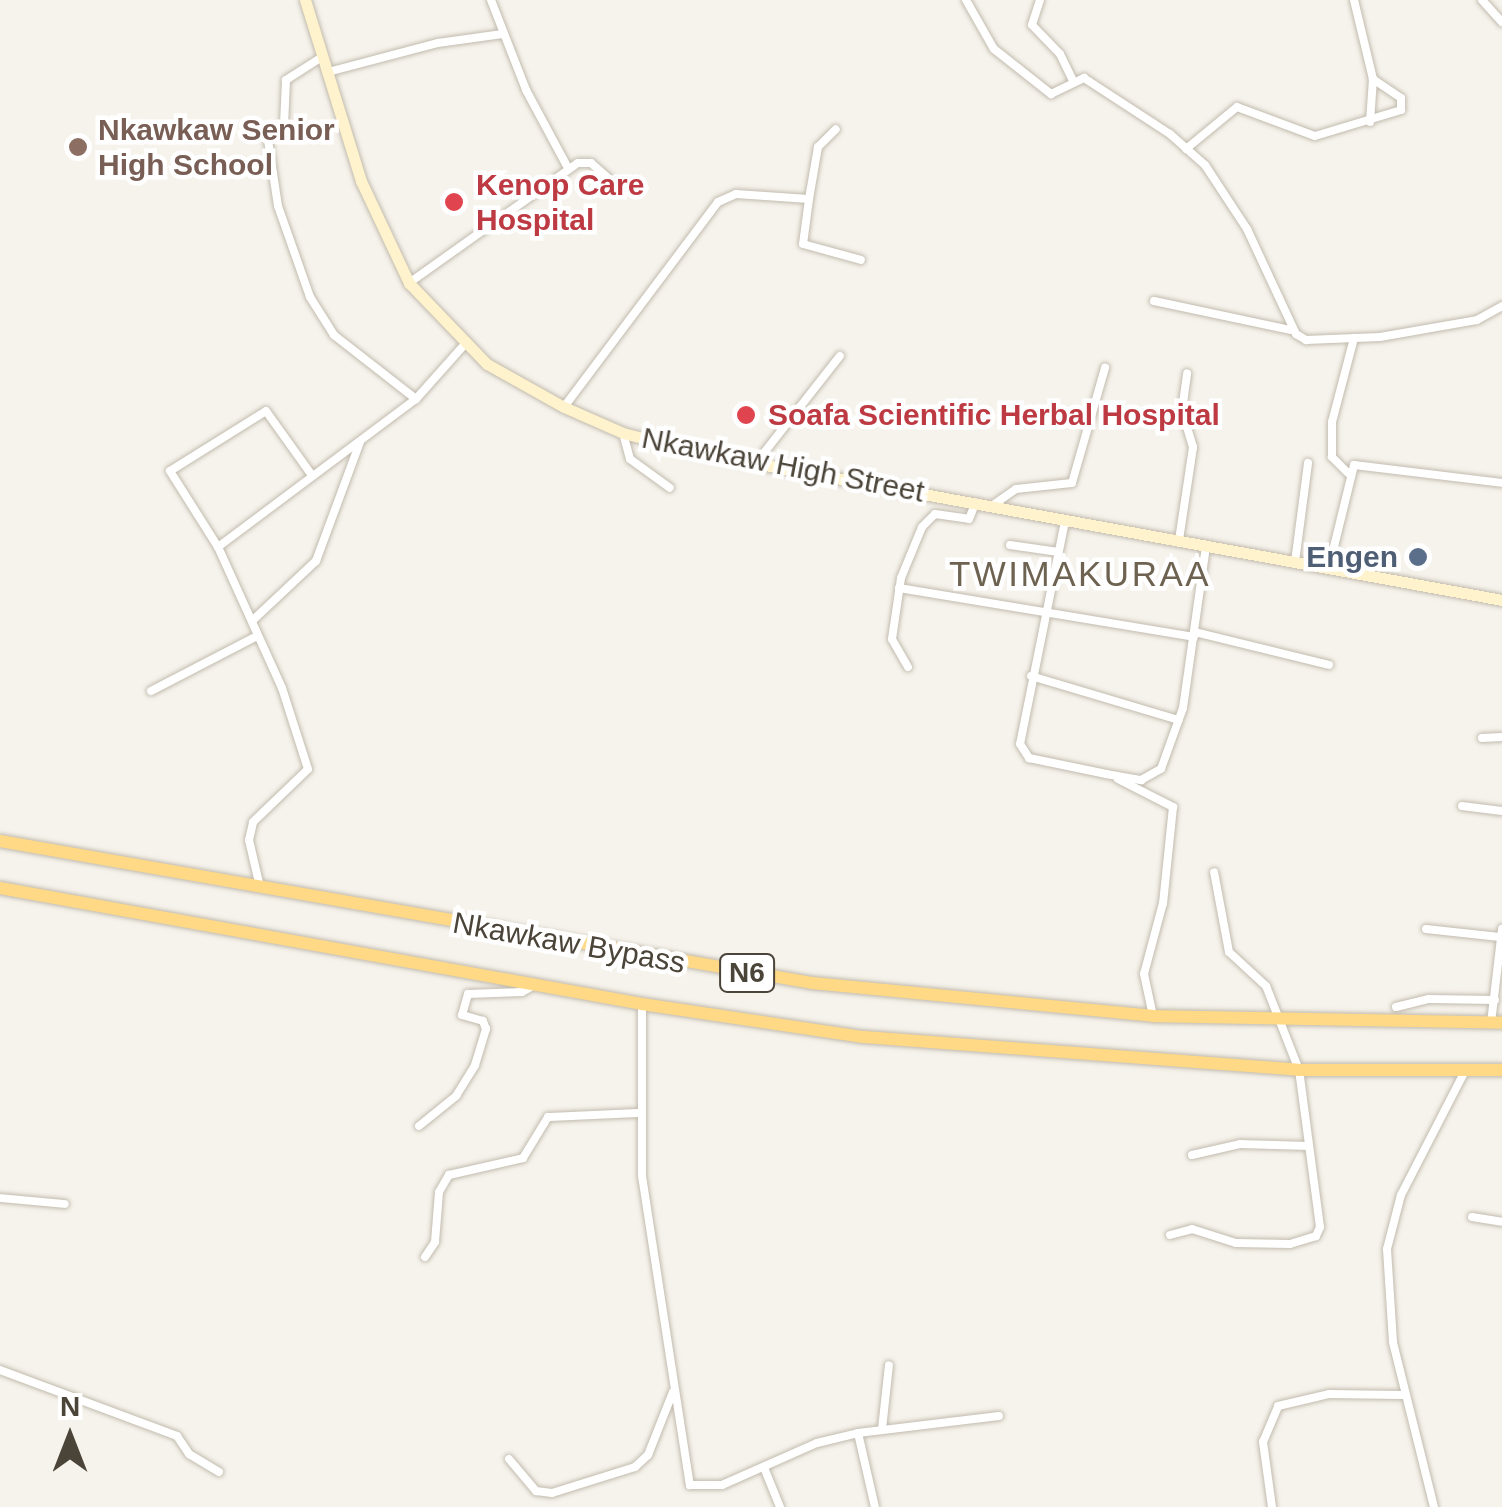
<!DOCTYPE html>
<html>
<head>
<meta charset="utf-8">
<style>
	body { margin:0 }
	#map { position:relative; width:1502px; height:1507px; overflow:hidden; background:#f6f3ec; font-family:Arial,sans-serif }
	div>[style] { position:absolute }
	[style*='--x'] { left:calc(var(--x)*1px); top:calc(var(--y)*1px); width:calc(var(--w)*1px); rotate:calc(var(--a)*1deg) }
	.roads { filter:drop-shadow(0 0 2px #c2bbae) drop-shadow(0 0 2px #c2bbae) }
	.minor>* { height:8px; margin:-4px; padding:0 4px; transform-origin:4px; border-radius:4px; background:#fff }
	.secondary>* { height:11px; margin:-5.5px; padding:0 5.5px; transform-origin:5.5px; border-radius:5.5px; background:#fff3cd }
	.trunk>* { height:12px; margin:-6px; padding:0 6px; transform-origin:6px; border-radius:6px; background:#ffd985 }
	.dots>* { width:28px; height:28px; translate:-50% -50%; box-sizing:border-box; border:5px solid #fff; border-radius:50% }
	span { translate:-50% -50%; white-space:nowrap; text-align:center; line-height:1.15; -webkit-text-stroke:9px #fff; paint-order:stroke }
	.shield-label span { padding:2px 8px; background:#fff; border:2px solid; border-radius:8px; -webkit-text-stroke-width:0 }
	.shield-label { font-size:28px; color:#4b4439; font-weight:700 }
	.education-label { font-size:30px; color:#785e54; font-weight:700 }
	.left { translate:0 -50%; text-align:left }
	.health-label { font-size:30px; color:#be3a42; font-weight:700 }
	.street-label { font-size:30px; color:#4b4439 }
	.service-label { font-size:30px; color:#4e5e75; font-weight:700 }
	.right { translate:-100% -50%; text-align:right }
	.quarter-label { font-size:35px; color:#6e6250; letter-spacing:2.5px }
	.north { position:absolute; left:20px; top:1387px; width:100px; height:100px; -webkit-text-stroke:8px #fff; paint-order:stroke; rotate:0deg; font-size:28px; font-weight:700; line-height:40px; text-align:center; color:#4b4439 }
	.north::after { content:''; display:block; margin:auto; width:35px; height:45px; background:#4b4439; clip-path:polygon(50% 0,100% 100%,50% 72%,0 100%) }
</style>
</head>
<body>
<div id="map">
	<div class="roads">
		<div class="minor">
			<div style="--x:491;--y:0;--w:97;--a:68.7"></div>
			<div style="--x:526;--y:90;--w:89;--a:61.7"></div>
			<div style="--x:966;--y:0;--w:56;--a:60.3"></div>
			<div style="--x:994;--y:49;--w:73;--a:38.3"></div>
			<div style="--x:1051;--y:94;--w:37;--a:-26"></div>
			<div style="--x:1084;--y:78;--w:103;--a:33.1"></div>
			<div style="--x:1170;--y:134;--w:47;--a:41.5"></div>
			<div style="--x:1205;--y:165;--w:77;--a:56.7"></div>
			<div style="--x:1247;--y:229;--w:116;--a:65"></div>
			<div style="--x:1296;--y:334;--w:12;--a:31"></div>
			<div style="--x:1306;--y:340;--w:74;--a:-2.3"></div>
			<div style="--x:1380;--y:337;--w:98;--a:-9.9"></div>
			<div style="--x:1477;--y:320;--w:29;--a:-29"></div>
			<div style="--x:1040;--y:0;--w:26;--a:108"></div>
			<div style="--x:1032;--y:25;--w:40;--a:46"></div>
			<div style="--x:1060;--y:54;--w:30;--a:64"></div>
			<div style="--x:1354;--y:0;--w:81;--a:76.5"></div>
			<div style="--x:1373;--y:79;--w:43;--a:94"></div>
			<div style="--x:1482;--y:0;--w:30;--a:48"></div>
			<div style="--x:322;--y:57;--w:43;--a:147.4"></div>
			<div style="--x:286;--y:80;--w:46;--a:92.5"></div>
			<div style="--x:284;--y:126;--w:21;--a:139"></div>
			<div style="--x:268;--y:140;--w:67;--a:81.4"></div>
			<div style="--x:278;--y:206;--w:96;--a:70.6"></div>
			<div style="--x:310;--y:297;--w:45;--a:57.7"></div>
			<div style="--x:334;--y:335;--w:104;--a:38"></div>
			<div style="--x:328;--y:72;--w:114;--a:-14.8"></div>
			<div style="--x:438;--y:43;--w:65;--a:-8"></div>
			<div style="--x:1186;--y:149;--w:66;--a:-39.5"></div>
			<div style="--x:1237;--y:107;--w:83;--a:20.4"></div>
			<div style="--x:1315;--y:136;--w:90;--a:-16.8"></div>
			<div style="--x:1401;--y:110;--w:12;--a:-90"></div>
			<div style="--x:1401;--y:98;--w:34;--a:-146"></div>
			<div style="--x:809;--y:199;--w:45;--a:97.6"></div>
			<div style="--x:803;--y:244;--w:60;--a:15.4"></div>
			<div style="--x:409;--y:283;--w:207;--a:-35.4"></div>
			<div style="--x:578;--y:163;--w:13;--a:0"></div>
			<div style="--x:591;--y:163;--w:33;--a:41"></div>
			<div style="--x:1154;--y:301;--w:139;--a:12"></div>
			<div style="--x:564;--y:407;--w:256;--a:-53.1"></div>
			<div style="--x:718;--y:202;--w:20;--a:-24"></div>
			<div style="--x:736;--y:194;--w:73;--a:3.9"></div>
			<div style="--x:809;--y:199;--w:53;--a:-80.2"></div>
			<div style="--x:818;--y:147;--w:25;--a:-45"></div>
			<div style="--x:623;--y:433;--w:27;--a:75"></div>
			<div style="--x:630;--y:459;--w:49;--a:35.9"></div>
			<div style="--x:756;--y:463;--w:136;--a:-51.9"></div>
			<div style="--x:1348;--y:473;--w:23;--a:-135"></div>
			<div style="--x:1332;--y:457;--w:35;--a:-90"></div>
			<div style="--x:1332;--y:422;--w:87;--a:-75.3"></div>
			<div style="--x:993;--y:505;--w:28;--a:-35"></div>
			<div style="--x:1016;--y:489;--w:56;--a:-6.1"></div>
			<div style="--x:1072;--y:483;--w:120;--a:-74"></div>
			<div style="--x:1065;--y:521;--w:227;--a:101.4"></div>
			<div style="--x:1020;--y:744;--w:17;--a:57"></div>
			<div style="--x:1029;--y:758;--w:79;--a:11.7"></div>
			<div style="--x:1106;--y:774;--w:36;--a:10"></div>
			<div style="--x:1141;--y:780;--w:23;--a:-29"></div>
			<div style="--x:1161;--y:769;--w:65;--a:-70.2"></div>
			<div style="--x:1183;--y:708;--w:164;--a:-81.9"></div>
			<div style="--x:1179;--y:540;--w:94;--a:-81.4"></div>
			<div style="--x:1193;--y:447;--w:39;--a:-107"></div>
			<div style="--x:1182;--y:410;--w:37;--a:-82"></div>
			<div style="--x:1010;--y:545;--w:49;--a:8.3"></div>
			<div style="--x:218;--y:547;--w:90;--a:-122.3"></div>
			<div style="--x:170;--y:471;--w:113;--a:-32"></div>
			<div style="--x:266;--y:411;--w:77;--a:54.5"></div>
			<div style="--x:1295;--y:562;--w:100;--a:-82.5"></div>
			<div style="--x:1329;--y:567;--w:105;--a:-76.2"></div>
			<div style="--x:1354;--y:465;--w:149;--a:6.9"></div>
			<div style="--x:899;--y:588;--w:299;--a:9.4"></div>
			<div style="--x:252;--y:621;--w:88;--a:-43.2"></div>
			<div style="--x:316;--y:561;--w:127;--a:-69.7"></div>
			<div style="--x:1195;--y:632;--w:138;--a:13.8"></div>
			<div style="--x:908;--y:667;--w:32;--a:-120"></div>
			<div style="--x:892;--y:639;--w:62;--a:-81.6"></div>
			<div style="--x:901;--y:578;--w:55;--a:-67.6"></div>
			<div style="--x:922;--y:527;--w:18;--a:-45"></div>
			<div style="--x:935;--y:514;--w:34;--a:8"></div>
			<div style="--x:969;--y:519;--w:18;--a:-68"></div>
			<div style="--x:1031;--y:676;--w:154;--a:16.6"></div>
			<div style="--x:151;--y:691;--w:119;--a:-27.4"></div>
			<div style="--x:1482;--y:738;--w:20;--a:-3"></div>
			<div style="--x:1118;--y:779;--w:62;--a:27"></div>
			<div style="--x:1173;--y:807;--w:97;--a:95.9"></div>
			<div style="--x:1163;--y:903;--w:73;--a:105"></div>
			<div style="--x:1144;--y:974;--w:43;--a:77.9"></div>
			<div style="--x:1462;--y:806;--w:40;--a:7.1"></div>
			<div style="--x:260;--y:887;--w:48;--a:-103.2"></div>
			<div style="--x:249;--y:840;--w:18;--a:-77"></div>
			<div style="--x:253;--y:822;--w:76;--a:-43.9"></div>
			<div style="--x:308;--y:769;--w:85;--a:-107.8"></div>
			<div style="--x:282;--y:688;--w:155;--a:-114.4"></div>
			<div style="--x:218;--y:547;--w:247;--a:-36.8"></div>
			<div style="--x:416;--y:399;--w:74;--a:-48.3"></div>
			<div style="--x:1426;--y:929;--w:74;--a:6.2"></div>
			<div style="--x:642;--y:1004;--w:172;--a:90"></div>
			<div style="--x:642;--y:1176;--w:313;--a:81.2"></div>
			<div style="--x:690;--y:1485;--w:32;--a:0"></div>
			<div style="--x:722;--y:1485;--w:104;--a:-23.9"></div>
			<div style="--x:817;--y:1443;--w:42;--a:-13.7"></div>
			<div style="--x:858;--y:1433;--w:76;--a:77.1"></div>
			<div style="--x:1396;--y:1007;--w:34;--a:-14"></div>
			<div style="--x:1429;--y:999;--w:66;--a:0.9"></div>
			<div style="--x:1491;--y:1023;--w:95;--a:-83.3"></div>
			<div style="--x:419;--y:1126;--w:48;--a:-39"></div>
			<div style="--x:456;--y:1096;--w:36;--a:-58"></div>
			<div style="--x:475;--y:1065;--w:38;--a:-73"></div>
			<div style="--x:486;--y:1029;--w:9;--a:-111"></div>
			<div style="--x:483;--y:1021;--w:22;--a:-164"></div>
			<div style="--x:462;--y:1015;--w:22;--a:-74"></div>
			<div style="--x:468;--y:994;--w:54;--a:-2.1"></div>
			<div style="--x:522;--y:992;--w:14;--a:-30"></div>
			<div style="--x:1192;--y:1155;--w:49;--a:-12.9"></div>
			<div style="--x:1240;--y:1144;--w:69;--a:1.7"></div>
			<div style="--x:0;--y:1198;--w:65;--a:5.3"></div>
			<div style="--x:1472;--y:1217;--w:30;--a:9"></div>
			<div style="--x:1170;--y:1235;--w:23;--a:-15"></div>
			<div style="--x:1192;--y:1229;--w:46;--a:17.7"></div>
			<div style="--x:1236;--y:1243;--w:54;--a:1.1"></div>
			<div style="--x:1290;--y:1244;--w:27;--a:-17"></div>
			<div style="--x:1316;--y:1236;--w:10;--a:-66"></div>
			<div style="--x:1320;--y:1227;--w:158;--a:-97.6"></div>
			<div style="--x:1299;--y:1070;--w:90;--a:-111.4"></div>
			<div style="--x:1266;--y:986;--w:50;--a:-137.4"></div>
			<div style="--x:1229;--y:952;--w:81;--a:-100.6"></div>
			<div style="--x:425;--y:1257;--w:18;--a:-56"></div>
			<div style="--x:435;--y:1242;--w:50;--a:-85.4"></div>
			<div style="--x:439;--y:1192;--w:20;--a:-60"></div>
			<div style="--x:449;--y:1175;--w:76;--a:-12.9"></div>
			<div style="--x:523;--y:1158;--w:48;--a:-58.6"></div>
			<div style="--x:548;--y:1117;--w:91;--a:-2.5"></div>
			<div style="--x:0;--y:1370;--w:189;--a:20.4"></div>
			<div style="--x:177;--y:1436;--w:22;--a:56"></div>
			<div style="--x:189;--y:1454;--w:35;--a:31"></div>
			<div style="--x:882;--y:1429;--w:64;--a:-83.8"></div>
			<div style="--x:858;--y:1433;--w:142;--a:-6.9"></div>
			<div style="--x:509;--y:1459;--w:42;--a:49.8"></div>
			<div style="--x:536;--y:1491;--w:16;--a:7"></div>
			<div style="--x:552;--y:1493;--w:87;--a:-17.4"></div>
			<div style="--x:635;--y:1467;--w:18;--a:-43"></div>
			<div style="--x:648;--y:1455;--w:68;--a:-68.4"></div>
			<div style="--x:765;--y:1470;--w:40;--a:68"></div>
			<div style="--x:1272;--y:1507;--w:66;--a:-97.9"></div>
			<div style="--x:1263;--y:1442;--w:39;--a:-67"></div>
			<div style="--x:1278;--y:1406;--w:52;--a:-13.2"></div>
			<div style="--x:1329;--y:1394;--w:73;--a:0.8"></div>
			<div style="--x:1434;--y:1507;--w:170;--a:-104"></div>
			<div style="--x:1393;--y:1342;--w:93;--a:-93.7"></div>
			<div style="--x:1387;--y:1249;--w:56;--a:-75.5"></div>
			<div style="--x:1401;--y:1195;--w:140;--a:-62.7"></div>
		</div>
		<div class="secondary">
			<div style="--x:305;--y:0;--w:189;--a:72.8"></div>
			<div style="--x:361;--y:181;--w:113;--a:64.8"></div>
			<div style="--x:409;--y:283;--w:112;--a:46.1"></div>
			<div style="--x:487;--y:364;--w:88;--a:29.2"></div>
			<div style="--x:564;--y:407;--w:64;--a:23.8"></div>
			<div style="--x:623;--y:433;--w:85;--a:14.4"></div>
			<div style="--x:705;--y:454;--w:810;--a:10.38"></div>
		</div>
		<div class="trunk">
			<div style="--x:0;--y:841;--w:824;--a:9.92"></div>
			<div style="--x:812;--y:983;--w:343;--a:5.5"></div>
			<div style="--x:1153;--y:1016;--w:349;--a:1.1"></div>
			<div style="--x:0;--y:888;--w:652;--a:10.24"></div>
			<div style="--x:642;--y:1004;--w:224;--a:8.5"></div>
			<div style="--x:864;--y:1037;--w:436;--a:4.3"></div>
			<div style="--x:1299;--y:1070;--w:203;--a:0"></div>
		</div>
	</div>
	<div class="dots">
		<div style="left:78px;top:147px;background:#8d6e63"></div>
		<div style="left:454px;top:202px;background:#e0444e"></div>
		<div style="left:746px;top:415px;background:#e0444e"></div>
		<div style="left:1418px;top:557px;background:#5c6f8a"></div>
	</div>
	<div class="shield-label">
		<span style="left:747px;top:973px">N6</span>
	</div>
	<div class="education-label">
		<span class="left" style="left:98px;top:147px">Nkawkaw Senior<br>High School</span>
	</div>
	<div class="health-label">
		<span class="left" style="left:476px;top:202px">Kenop Care<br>Hospital</span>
		<span class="left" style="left:768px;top:415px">Soafa Scientific Herbal Hospital</span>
	</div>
	<div class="street-label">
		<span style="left:783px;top:465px;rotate:11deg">Nkawkaw High Street</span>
		<span style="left:569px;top:943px;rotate:10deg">Nkawkaw Bypass</span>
	</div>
	<div class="service-label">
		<span class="right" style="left:1398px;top:557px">Engen</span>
	</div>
	<div class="quarter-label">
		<span style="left:1080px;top:574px">TWIMAKURAA</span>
	</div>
	<div class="north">N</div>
</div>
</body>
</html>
